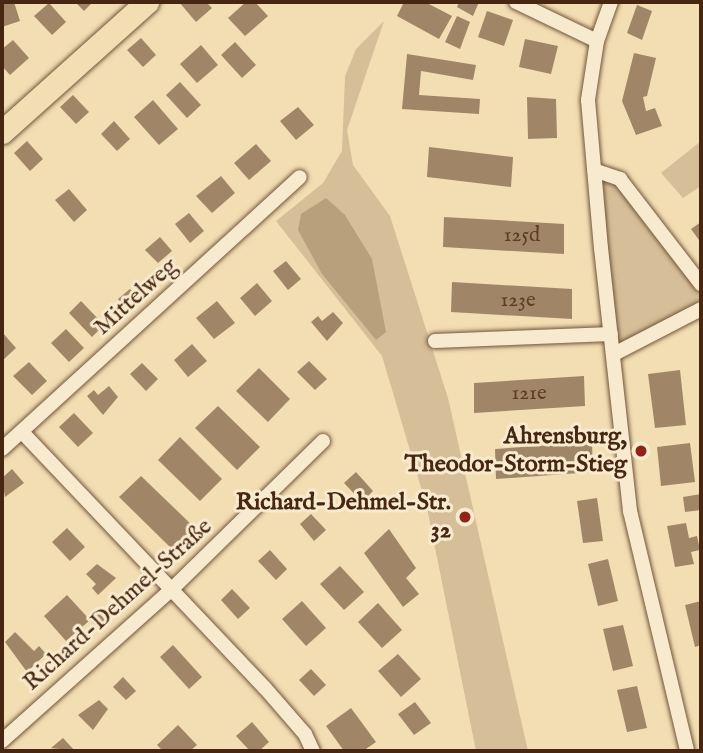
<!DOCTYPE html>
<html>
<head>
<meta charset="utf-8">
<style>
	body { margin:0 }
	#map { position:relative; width:703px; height:753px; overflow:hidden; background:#f3deb4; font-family:"IM FELL English",serif }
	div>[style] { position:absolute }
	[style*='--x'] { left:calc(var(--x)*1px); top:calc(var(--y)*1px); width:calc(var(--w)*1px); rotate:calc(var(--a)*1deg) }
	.green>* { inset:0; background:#d6bf98 }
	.water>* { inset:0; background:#b9a07d }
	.building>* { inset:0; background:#a08666 }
	.roads { filter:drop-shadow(0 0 2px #72553a) drop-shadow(0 0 2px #72553a) }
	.minor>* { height:14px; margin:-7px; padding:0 7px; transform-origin:7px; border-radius:7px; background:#f7eace }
	.primary>* { height:23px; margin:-11.5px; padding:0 11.5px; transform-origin:11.5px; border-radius:11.5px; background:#f3deb4 }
	.dots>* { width:19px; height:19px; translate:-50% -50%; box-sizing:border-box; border:4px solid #f7eace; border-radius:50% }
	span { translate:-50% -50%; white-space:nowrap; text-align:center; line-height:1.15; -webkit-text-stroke:6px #f7eace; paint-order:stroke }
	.number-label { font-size:21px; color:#5d3f27 }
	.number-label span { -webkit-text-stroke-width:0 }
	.street-label { font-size:24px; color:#472712 }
	.poi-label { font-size:24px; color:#472712; font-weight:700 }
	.right { translate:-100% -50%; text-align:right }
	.frame { position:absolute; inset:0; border:4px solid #472712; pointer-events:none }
</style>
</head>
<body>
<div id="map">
	<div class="green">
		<div style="clip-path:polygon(384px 21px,347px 130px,353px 165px,390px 216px,448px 398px,528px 751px,476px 751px,427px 508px,382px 356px,276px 221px,323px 183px,342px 151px,345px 76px,356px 49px)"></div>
		<div style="clip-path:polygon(701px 141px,701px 186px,683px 198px,661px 173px)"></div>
		<div style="clip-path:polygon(598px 176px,612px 177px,701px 291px,701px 301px,619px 344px)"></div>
	</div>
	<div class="water">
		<div style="clip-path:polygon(326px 198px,345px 215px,372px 259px,386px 332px,376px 340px,322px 274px,298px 230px,301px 214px)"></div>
	</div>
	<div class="building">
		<div style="clip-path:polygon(2px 2px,14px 2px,20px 21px,2px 27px)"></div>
		<div style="clip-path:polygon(75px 2px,93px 2px,84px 11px)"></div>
		<div style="clip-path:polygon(179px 2px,206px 2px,212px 8px,196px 22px)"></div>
		<div style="clip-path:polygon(246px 2px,255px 2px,268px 16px,245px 36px,228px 18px)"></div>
		<div style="clip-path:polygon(404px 2px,425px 2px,452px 16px,439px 39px,397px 16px)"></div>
		<div style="clip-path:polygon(459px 2px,479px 2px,473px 16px,457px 7px)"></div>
		<div style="clip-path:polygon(49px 3px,66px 22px,52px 35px,34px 16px)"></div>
		<div style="clip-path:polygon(637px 5px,652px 11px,642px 40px,627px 33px)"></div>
		<div style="clip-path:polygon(487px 11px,513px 20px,504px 46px,478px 37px)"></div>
		<div style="clip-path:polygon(457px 16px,470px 22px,460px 49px,445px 42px)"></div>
		<div style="clip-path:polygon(141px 38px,156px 55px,143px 67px,127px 50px)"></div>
		<div style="clip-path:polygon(525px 39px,558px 46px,551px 74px,519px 67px)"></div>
		<div style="clip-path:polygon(13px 40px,29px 58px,10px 75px,2px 66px,2px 49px)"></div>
		<div style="clip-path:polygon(235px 42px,256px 65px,242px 78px,221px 55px)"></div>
		<div style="clip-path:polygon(201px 45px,218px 65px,197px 83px,180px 64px)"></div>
		<div style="clip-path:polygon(634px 53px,656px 58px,647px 96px,643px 97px,646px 111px,655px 108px,662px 126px,636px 135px,622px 101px)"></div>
		<div style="clip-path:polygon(407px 54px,476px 65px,473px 80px,421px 71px,419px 95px,480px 99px,479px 114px,402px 109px)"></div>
		<div style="clip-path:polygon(180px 82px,201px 105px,187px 118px,166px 95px)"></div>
		<div style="clip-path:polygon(73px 95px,89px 112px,76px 124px,60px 107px)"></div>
		<div style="clip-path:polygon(527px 97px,556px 99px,557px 138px,528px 139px)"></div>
		<div style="clip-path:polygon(153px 100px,178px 129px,159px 145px,134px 117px)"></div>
		<div style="clip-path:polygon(298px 107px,314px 125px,296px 140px,280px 121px)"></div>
		<div style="clip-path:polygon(114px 121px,130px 139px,117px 151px,101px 134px)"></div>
		<div style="clip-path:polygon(27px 141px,43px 159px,30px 171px,14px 153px)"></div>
		<div style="clip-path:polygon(256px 144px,271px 161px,249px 180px,234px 163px)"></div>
		<div style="clip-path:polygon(429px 147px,513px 157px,511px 187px,427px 177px)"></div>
		<div style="clip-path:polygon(221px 176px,235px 193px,212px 213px,196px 196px)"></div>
		<div style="clip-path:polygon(69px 189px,87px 210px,74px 222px,55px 200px)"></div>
		<div style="clip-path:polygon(189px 213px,204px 231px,190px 243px,175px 224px)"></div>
		<div style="clip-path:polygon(444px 217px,564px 224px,564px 254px,443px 247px)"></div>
		<div style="clip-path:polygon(701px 222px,701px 243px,691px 229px)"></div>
		<div style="clip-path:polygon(160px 237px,172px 251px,158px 263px,145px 250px)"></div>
		<div style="clip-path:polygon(286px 261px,301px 279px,288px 290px,273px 271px)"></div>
		<div style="clip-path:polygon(452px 282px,572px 289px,572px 319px,451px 312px)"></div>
		<div style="clip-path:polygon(257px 283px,272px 301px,255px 316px,240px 298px)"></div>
		<div style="clip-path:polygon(130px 289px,140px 299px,128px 310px,118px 299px)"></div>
		<div style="clip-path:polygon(81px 301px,104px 325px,92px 337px,69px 313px)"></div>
		<div style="clip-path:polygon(217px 301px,235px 323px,214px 339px,196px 318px)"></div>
		<div style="clip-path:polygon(333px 312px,343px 323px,327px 341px,311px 322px,318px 316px,322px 321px)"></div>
		<div style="clip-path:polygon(66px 329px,84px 348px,69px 362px,51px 343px)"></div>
		<div style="clip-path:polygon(2px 332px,16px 348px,2px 361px)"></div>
		<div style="clip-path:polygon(192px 344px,207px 361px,188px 377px,174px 360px)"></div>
		<div style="clip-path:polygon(309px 361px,327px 379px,315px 390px,297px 372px)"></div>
		<div style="clip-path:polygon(29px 362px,47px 381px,32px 395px,13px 376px)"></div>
		<div style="clip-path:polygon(142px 363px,158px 379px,146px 391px,130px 374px)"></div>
		<div style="clip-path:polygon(259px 368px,290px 399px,268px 422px,236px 391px)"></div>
		<div style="clip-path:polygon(680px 370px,686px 425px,655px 428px,648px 374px)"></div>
		<div style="clip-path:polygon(584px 376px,585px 406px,474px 413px,474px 383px)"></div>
		<div style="clip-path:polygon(109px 386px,118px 397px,103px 415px,87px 396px,94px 390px,98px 395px)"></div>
		<div style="clip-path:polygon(218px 406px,260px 447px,237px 470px,195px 428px)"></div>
		<div style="clip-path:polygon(74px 413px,93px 433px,78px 447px,59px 427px)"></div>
		<div style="clip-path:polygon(180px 437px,222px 479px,200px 501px,158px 460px)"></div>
		<div style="clip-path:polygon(592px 442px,593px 472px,496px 479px,495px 449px)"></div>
		<div style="clip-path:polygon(690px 443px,695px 482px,661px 486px,657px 447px)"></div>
		<div style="clip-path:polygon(12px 469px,24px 483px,5px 497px,2px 478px)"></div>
		<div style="clip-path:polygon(356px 472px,373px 491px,362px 502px,344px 483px)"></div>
		<div style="clip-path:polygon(141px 476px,194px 527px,172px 549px,119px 497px)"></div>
		<div style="clip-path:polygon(701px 494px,701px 510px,685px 512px,683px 497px)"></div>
		<div style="clip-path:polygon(597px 498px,603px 541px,583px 543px,577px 501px)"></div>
		<div style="clip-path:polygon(311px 514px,326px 530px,314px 541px,300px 524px)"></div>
		<div style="clip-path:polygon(686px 523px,689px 538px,697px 536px,700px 550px,691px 552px,694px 564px,675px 567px,667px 526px)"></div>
		<div style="clip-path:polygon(67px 528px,85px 547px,70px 561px,52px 542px)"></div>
		<div style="clip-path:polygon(389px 529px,416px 568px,406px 578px,419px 594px,403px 607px,364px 553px)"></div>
		<div style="clip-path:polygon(270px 550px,287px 569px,276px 580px,258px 561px)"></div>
		<div style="clip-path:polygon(608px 559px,618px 601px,598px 606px,588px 564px)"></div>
		<div style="clip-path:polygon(97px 564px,116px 578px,98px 595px,92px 588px,96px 584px,86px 574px)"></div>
		<div style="clip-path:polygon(340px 566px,364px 592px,344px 610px,320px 584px)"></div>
		<div style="clip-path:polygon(232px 589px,250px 608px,238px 619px,221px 600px)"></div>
		<div style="clip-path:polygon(67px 595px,90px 620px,98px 612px,108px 623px,100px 631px,90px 620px,66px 641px,44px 616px)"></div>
		<div style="clip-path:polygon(302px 601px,326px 628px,306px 646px,282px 619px)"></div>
		<div style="clip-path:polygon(701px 601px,701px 645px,695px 647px,685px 605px)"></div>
		<div style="clip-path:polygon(378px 603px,402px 630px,382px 648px,358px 622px)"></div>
		<div style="clip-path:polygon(623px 625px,633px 666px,613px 671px,603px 629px)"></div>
		<div style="clip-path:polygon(15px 632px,34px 651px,39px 646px,46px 654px,27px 672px,5px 642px)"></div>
		<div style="clip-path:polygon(173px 645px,202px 677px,189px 689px,160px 657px)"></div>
		<div style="clip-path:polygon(398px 654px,421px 679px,401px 697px,378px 671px)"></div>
		<div style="clip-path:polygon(311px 669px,326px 685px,314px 696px,299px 680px)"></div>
		<div style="clip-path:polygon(123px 677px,136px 691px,126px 700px,113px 687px)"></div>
		<div style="clip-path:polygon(637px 686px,647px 728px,627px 732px,617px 690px)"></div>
		<div style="clip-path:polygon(99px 700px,108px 709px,93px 730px,78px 715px)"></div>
		<div style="clip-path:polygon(415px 702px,431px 723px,414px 735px,398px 714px)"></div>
		<div style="clip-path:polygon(351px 708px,376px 742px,363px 751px,344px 751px,326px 726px)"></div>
		<div style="clip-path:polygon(252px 722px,269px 742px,259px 751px,250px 751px,236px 736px)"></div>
		<div style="clip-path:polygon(178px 725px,197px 745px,190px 751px,163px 751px,157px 745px)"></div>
		<div style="clip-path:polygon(63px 738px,75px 751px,51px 748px)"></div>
	</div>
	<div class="roads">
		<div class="minor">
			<div style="--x:516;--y:2;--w:90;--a:25.7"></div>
			<div style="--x:611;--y:2;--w:41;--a:109.7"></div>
			<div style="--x:597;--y:41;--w:60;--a:98.7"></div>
			<div style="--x:588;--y:100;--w:149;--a:85"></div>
			<div style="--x:601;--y:248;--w:265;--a:83.7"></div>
			<div style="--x:630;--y:511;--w:247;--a:76.6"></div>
			<div style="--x:594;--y:170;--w:28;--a:19"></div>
			<div style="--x:620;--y:179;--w:133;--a:52.4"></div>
			<div style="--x:435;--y:341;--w:176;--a:-2.3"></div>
			<div style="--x:614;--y:354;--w:98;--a:-27.3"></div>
			<div style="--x:22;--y:432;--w:353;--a:46.5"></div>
			<div style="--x:265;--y:688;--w:61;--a:49"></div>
			<div style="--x:305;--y:734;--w:19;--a:65"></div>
			<div style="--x:2;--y:449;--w:403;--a:-42.4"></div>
			<div style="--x:2;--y:741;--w:229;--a:-41.8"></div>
			<div style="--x:173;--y:588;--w:210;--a:-44.4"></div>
		</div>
		<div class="primary">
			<div style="--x:2;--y:132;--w:195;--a:-41.9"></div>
		</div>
	</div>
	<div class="dots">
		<div style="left:641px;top:451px;background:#8f2418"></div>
		<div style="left:465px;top:517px;background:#8f2418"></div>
	</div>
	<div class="number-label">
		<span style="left:522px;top:236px">125d</span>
		<span style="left:518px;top:301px">123e</span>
		<span style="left:529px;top:394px">121e</span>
	</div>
	<div class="street-label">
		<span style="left:136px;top:297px;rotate:-42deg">Mittelweg</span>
		<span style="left:118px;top:605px;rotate:-42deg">Richard-Dehmel-Straße</span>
	</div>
	<div class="poi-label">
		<span class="right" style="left:627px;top:451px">Ahrensburg,<br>Theodor-Storm-Stieg</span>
		<span class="right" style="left:451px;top:517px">Richard-Dehmel-Str.<br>32</span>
	</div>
	<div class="frame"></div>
</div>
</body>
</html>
